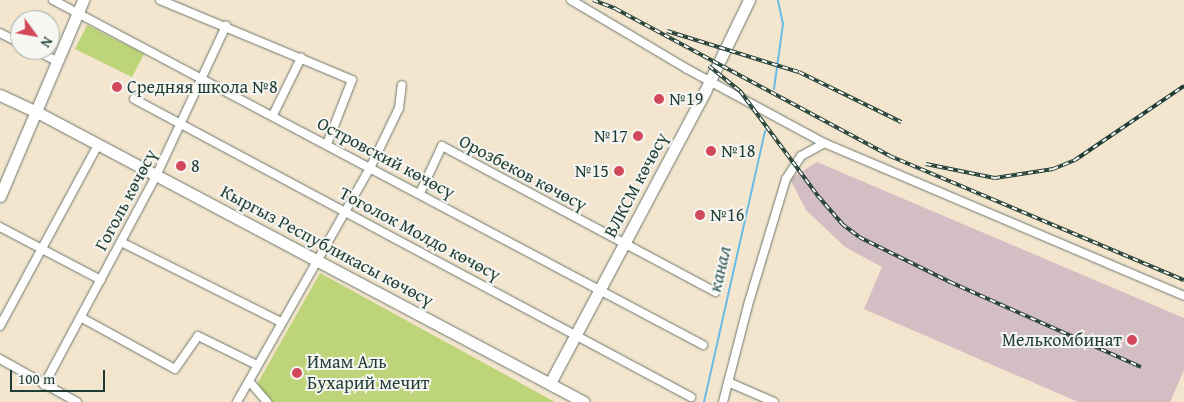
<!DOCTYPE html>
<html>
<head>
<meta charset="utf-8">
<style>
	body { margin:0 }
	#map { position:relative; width:1184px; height:402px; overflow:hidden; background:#f4e5cf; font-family:"Gentium Book Plus",serif }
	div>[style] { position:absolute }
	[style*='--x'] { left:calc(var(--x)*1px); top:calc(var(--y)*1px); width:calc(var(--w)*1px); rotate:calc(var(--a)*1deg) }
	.industrial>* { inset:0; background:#d2bec3 }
	.green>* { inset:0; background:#bed478 }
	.stream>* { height:2px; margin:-1px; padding:0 1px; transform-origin:1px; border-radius:1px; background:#69bae4 }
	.roads { filter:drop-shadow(0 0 1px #6a786a) drop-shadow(0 0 1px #6a786a) }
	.street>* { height:8px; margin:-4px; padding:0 4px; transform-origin:4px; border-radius:4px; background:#fff }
	.secondary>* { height:11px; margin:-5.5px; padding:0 5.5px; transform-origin:5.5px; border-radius:5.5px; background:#fff }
	.rail>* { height:4px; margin-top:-2px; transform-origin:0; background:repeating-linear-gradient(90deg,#f6f6f2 0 5.5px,#1f3d34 0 11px); box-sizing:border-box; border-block:1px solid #1f3d34 }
	.dots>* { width:14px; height:14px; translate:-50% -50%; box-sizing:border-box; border:2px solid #f6f6f2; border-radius:50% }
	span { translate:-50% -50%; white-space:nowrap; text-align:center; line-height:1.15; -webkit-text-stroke:4px #f6f6f2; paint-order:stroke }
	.poi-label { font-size:18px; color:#1f3d34 }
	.left { translate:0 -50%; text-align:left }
	.right { translate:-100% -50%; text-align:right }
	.street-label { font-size:18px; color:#1f3d34 }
	.water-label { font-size:19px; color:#325c60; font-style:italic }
	.north { position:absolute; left:10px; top:10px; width:50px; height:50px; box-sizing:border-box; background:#f6f6f2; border:1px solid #a0aca6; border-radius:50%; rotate:122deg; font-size:14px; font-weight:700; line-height:20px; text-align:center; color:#1f3d34 }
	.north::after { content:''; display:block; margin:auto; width:18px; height:22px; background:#d1495b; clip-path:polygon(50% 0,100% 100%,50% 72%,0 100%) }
	.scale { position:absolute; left:10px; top:370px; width:95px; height:22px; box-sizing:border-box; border:2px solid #1f3d34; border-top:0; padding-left:6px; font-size:15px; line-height:18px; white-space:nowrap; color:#1f3d34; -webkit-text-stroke:4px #f6f6f2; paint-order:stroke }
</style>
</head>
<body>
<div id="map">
	<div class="industrial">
		<div style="clip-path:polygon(817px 162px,1184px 318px,1184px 370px,1170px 402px,1078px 402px,864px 309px,882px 267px,845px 247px,806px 210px,790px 179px)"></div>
	</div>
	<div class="green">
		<div style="clip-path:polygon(87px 25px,144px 54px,132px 77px,75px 49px)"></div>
		<div style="clip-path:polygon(320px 273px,555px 402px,271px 402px,256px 386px)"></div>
	</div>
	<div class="stream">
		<div style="--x:774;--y:89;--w:66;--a:-82.1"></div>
		<div style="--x:783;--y:24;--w:25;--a:-102"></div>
		<div style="--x:704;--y:402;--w:278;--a:-77.3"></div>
	</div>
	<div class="roads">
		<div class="street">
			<div style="--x:53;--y:0;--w:736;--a:27.96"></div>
			<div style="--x:160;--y:0;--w:208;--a:22.6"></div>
			<div style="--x:352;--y:80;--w:69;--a:111.3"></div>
			<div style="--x:571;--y:0;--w:135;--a:30.7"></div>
			<div style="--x:687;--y:69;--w:156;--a:28.4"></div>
			<div style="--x:0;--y:33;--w:22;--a:27"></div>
			<div style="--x:35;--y:50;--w:25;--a:27"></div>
			<div style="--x:134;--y:99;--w:632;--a:28.15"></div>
			<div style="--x:273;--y:115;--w:64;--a:-63.8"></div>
			<div style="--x:420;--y:193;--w:52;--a:-64.9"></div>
			<div style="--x:442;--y:146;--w:310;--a:28.1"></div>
			<div style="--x:0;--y:227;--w:114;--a:27.7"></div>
			<div style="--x:121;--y:242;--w:179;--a:26.6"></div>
			<div style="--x:82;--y:318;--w:106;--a:28.7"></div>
			<div style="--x:175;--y:369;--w:40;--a:-55.1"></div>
			<div style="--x:198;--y:336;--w:66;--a:26.2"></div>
			<div style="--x:0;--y:326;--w:206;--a:-61.6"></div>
			<div style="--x:0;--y:359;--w:88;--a:29.2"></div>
			<div style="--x:249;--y:381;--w:28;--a:49"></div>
			<div style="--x:728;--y:382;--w:50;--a:23.5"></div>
			<div style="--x:44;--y:385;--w:237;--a:-61.8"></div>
			<div style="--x:156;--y:176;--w:166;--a:-65"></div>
			<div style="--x:237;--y:402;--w:269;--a:-60.4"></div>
			<div style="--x:370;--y:168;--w:67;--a:-64.2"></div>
			<div style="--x:399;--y:108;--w:23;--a:-83"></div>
			<div style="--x:723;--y:402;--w:100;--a:-75.5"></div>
			<div style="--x:748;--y:305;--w:132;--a:-73.2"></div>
			<div style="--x:786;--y:179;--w:27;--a:-57"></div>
			<div style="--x:801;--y:156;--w:26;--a:-29"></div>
			<div style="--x:824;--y:143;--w:391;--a:23"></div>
		</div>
		<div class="secondary">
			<div style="--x:0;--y:95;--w:38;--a:25"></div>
			<div style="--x:35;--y:111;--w:621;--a:27.93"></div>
			<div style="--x:0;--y:196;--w:213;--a:-67"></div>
			<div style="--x:550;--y:383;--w:331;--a:-62"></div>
			<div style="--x:705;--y:91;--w:101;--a:-64.2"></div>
		</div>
	</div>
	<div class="rail">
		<div style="--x:593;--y:0;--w:25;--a:21"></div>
		<div style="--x:616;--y:9;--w:311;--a:28.2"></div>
		<div style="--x:890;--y:156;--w:319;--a:22.9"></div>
		<div style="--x:667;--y:31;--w:138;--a:17.3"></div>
		<div style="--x:799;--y:72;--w:114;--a:26.1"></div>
		<div style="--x:709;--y:66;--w:40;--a:39"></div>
		<div style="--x:740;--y:91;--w:131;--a:53.4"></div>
		<div style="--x:818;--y:196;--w:37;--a:49"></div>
		<div style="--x:842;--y:224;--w:21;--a:37"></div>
		<div style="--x:859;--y:237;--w:102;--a:26.3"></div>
		<div style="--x:950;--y:282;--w:209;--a:24"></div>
		<div style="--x:926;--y:164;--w:70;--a:11.5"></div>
		<div style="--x:995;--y:178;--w:59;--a:-8.8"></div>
		<div style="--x:1053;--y:169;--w:24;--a:-22"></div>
		<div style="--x:1075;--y:160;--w:132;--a:-34.2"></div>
	</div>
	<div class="dots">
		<div style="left:117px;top:87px;background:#d1495b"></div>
		<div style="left:659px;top:99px;background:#d1495b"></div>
		<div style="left:638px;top:136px;background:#d1495b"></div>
		<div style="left:711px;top:151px;background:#d1495b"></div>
		<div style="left:181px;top:166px;background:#d1495b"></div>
		<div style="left:619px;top:171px;background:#d1495b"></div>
		<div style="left:700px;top:215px;background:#d1495b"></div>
		<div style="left:1132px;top:340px;background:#d1495b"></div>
		<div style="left:297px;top:373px;background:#d1495b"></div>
	</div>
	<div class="poi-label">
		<span class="left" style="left:127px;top:87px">Средняя школа №8</span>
		<span class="left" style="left:669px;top:99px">№19</span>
		<span class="right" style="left:628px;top:136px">№17</span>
		<span class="left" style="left:721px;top:151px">№18</span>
		<span class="left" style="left:191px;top:166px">8</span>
		<span class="right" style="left:609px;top:171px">№15</span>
		<span class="left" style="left:710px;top:215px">№16</span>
		<span class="right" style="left:1122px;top:340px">Мелькомбинат</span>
		<span class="left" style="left:307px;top:373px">Имам Аль<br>Бухарий мечит</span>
	</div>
	<div class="street-label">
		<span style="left:386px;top:158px;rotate:28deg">Островский көчөсү</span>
		<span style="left:523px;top:173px;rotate:28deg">Орозбеков көчөсү</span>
		<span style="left:636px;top:185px;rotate:-62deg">ВЛКСМ көчөсү</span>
		<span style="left:126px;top:200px;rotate:-62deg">Гоголь көчөсү</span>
		<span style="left:420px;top:234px;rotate:28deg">Тоголок Молдо көчөсү</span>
		<span style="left:327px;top:246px;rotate:28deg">Кыргыз Республикасы көчөсү</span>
	</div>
	<div class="water-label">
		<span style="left:720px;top:269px;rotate:-77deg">канал</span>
	</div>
	<div class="north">N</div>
	<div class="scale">100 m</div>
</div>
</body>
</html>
